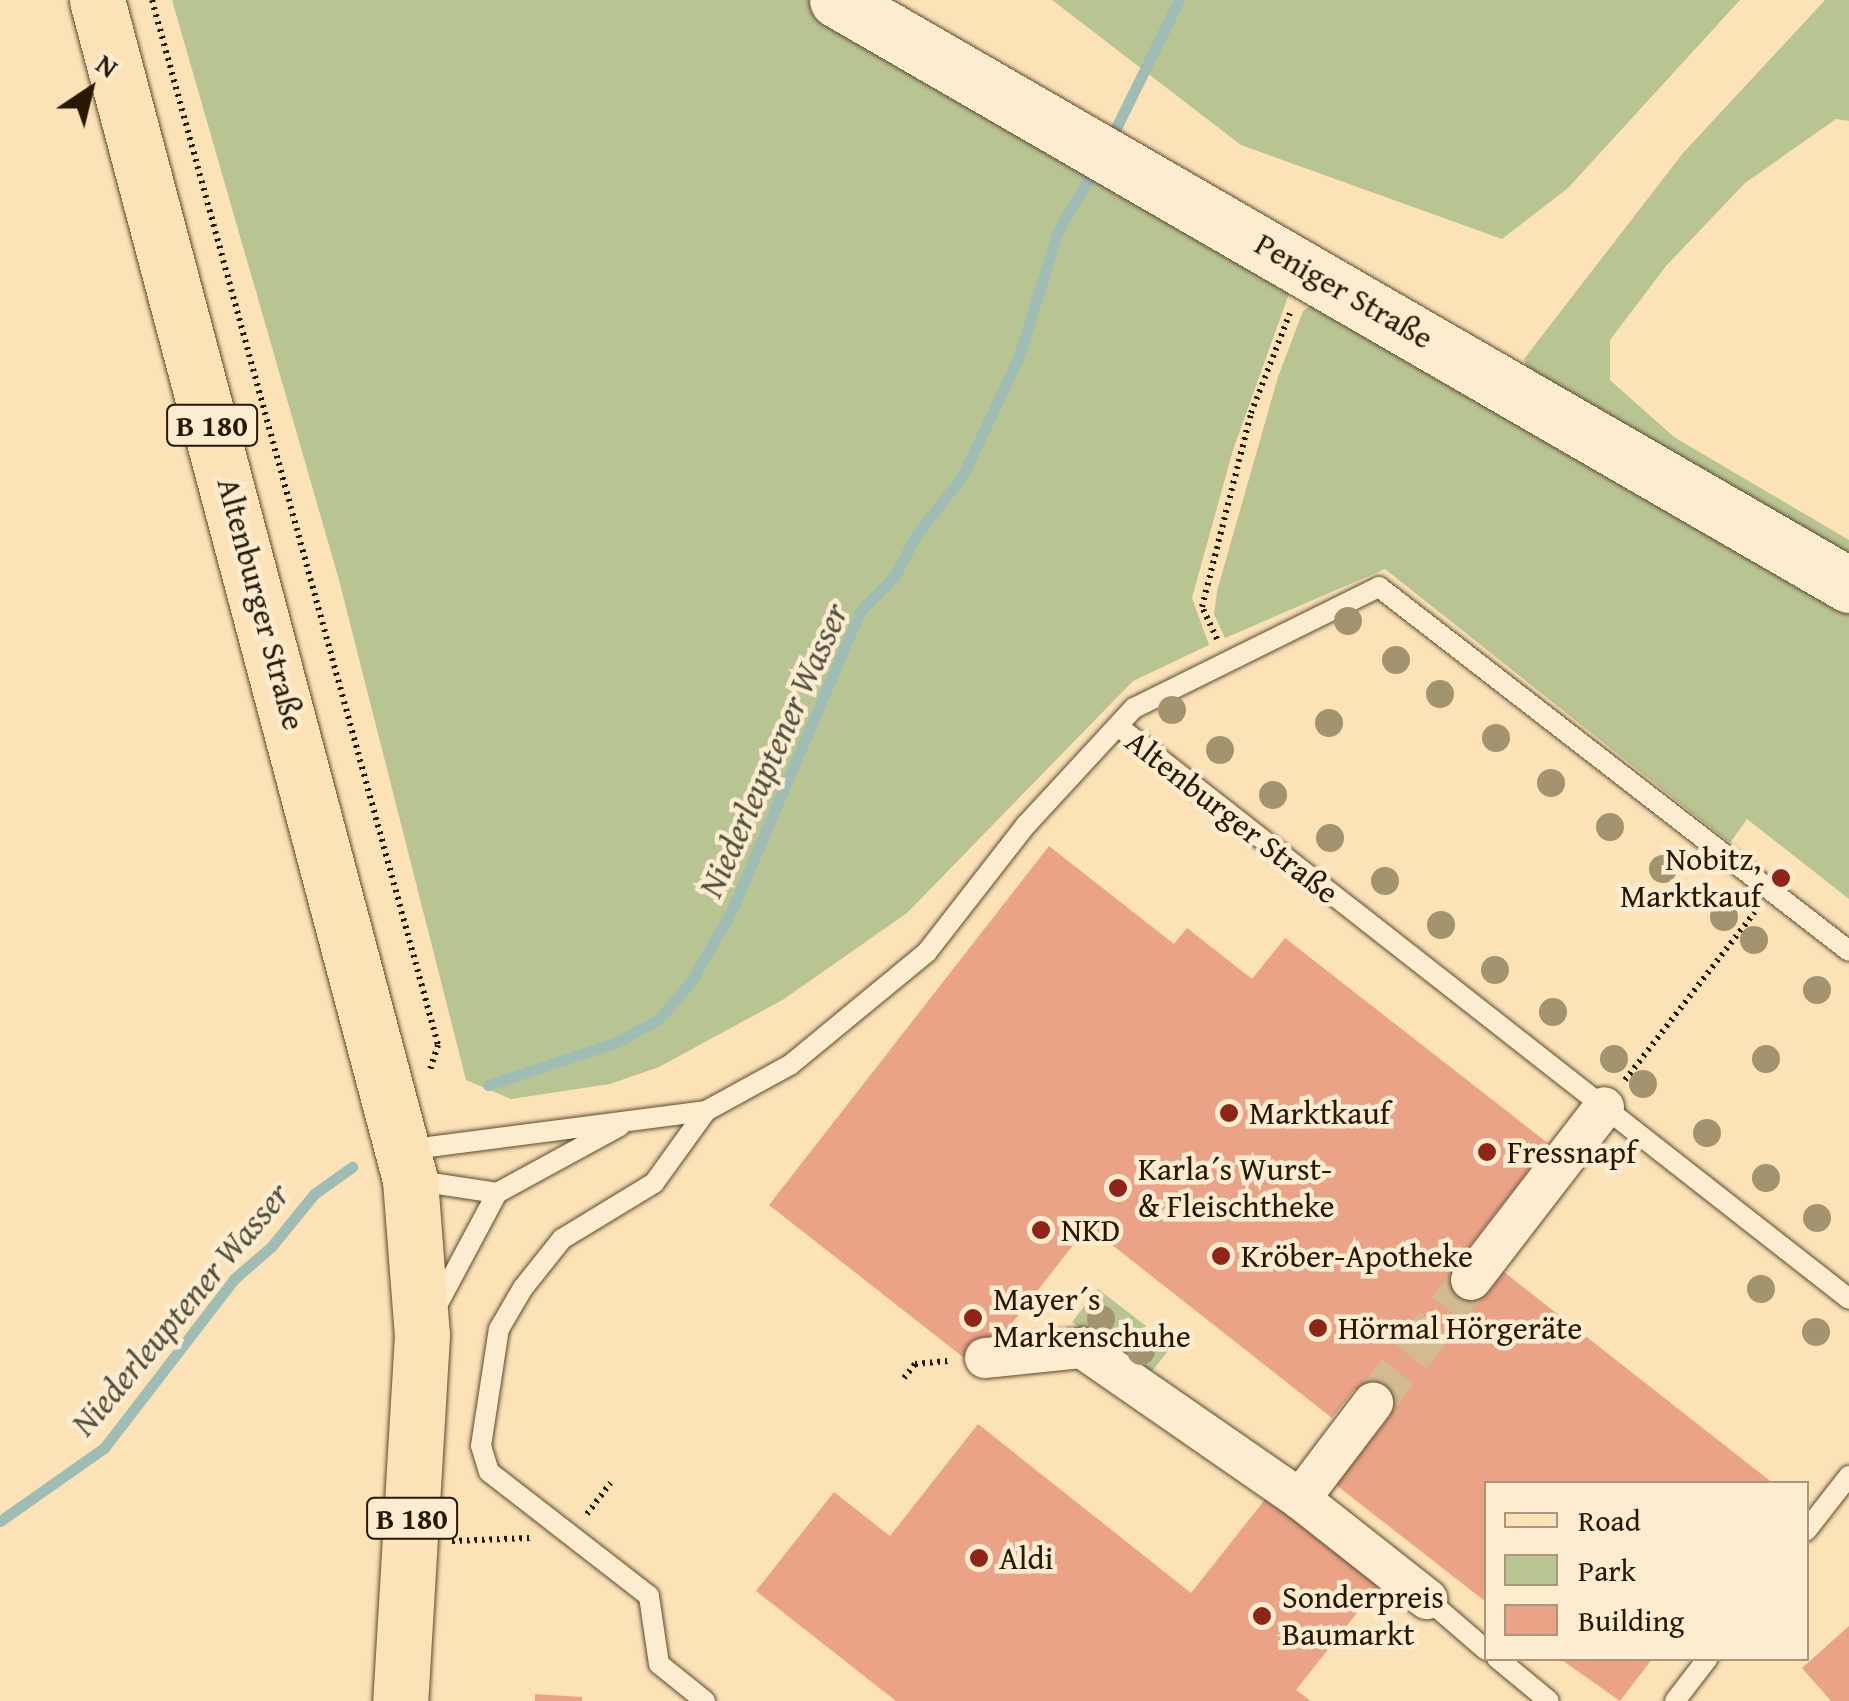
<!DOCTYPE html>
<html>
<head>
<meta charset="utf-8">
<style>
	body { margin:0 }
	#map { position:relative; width:1849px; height:1701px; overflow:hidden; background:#fce2b7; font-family:"Gentium Book Plus",serif }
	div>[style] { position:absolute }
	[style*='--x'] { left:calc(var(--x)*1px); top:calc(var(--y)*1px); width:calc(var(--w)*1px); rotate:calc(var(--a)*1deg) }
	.green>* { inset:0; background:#b9c493 }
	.stream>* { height:11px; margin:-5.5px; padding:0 5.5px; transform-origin:5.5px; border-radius:5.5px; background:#a0bdb5 }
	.building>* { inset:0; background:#eba387 }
	.street-tunnel>* { height:40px; margin-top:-20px; transform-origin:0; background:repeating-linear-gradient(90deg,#d2ba93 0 40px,transparent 0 60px) }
	.path>* { height:6px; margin-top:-3px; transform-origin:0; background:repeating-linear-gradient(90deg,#281801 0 2.5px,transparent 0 7.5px) }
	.roads { filter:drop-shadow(0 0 2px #5d4a2e) drop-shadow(0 0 2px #5d4a2e) }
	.lane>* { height:20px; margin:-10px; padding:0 10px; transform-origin:10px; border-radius:10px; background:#fdecd0 }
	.street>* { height:40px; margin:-20px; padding:0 20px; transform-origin:20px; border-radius:20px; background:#fdecd0 }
	.secondary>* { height:55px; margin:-27.5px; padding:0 27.5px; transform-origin:27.5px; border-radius:27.5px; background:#fdecd0 }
	.primary>* { height:55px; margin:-27.5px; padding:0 27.5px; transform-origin:27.5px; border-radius:27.5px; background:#fce2b7 }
	.trees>* { width:28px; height:28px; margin:-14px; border-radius:50%; background:#a3946f }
	.dots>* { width:28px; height:28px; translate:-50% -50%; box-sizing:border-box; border:5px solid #fdecd0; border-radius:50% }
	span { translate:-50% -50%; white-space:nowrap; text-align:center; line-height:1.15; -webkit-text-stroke:9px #fdecd0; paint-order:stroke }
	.shield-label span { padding:2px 8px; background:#fdecd0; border:2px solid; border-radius:8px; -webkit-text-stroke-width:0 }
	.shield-label { font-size:30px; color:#281801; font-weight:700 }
	.street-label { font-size:32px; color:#281801 }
	.poi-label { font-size:32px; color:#281801 }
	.right { translate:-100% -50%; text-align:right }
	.left { translate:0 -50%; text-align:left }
	.water-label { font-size:35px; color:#525240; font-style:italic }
	.legend { position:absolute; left:1484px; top:1481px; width:325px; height:180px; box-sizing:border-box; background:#fdecd0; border:2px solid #a8977d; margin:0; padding:12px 18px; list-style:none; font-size:30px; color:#281801 }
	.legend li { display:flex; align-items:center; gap:20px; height:50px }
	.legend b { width:50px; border:2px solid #a8977d }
	.north { position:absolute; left:40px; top:40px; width:100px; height:100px; -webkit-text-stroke:8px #fdecd0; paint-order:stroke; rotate:35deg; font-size:28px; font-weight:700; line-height:40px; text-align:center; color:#281801 }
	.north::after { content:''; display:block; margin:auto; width:35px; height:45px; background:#281801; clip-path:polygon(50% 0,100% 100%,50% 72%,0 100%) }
</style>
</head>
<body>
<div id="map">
	<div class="green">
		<div style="clip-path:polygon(172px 0,885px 0,1290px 291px,1233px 450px,1192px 598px,1209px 645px,1133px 681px,907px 913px,784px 999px,659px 1067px,610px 1084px,511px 1099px,466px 1080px,339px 580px)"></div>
		<div style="clip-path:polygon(1052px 0,1740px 0,1568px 188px,1502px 239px,1241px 145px)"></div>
		<div style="clip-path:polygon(1825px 0,1849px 0,1849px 121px,1836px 119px,1745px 183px,1666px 266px,1610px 340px,1610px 380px,1674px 437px,1849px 540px,1849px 563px,1528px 372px,1524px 359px,1683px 153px)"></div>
		<div style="clip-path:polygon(1315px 302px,1849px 607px,1849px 899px,1747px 819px,1730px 843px,1385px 569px,1225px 638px,1214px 614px,1217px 591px,1278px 377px,1303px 311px)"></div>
		<div style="clip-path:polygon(1098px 1289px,1172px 1346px,1146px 1379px,1072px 1322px)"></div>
	</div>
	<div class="stream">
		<div style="--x:1116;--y:128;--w:143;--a:-63.8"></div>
		<div style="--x:488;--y:1085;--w:136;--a:-18.4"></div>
		<div style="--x:617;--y:1042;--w:48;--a:-28.7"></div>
		<div style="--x:659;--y:1019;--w:51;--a:-49.8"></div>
		<div style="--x:692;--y:980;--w:81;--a:-60.3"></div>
		<div style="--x:732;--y:910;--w:323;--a:-66.8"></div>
		<div style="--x:859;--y:613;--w:54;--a:-46.5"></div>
		<div style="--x:896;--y:574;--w:44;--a:-62.9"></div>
		<div style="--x:916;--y:535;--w:76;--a:-51.9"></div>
		<div style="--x:963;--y:475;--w:132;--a:-64.8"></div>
		<div style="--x:1019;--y:356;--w:131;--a:-72.7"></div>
		<div style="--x:1058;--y:231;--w:61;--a:-59.7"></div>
		<div style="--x:0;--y:1521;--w:127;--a:-35.1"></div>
		<div style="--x:104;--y:1448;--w:213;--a:-52.4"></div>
		<div style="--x:234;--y:1279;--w:49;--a:-40.9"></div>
		<div style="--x:271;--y:1247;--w:68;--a:-50.9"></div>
		<div style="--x:314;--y:1194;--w:47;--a:-35.4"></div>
	</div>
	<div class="building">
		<div style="clip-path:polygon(1049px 846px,1174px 944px,1187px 928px,1252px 979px,1285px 938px,1549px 1144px,1454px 1266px,1488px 1293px,1504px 1272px,1774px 1484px,1486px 1484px,1486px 1602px,1336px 1485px,1390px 1416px,1355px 1389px,1332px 1418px,1088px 1226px,977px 1368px,769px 1205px)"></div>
		<div style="clip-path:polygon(978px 1424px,1191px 1593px,1267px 1497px,1379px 1585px,1296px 1690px,1311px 1701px,896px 1701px,756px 1591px,834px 1492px,890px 1536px)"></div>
		<div style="clip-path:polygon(1849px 1626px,1849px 1701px,1831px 1701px,1802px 1668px)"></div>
		<div style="clip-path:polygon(1559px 1658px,1653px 1658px,1620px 1701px)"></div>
		<div style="clip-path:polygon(535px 1694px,582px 1697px,582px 1701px,535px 1701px)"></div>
	</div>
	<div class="street-tunnel">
		<div style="--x:1373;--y:1403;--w:157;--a:-51.5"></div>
	</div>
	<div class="path">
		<div style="--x:152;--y:0;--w:1083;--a:74.69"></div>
		<div style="--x:438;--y:1045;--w:25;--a:108"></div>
		<div style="--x:1217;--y:639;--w:35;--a:-115"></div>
		<div style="--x:1202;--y:607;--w:200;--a:-75.8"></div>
		<div style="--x:1251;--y:413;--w:107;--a:-68.7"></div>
		<div style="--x:1625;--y:1080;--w:212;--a:-52.3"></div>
		<div style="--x:904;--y:1378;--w:18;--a:-52"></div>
		<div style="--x:915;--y:1364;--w:36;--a:-5"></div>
		<div style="--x:587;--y:1514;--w:39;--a:-53"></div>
		<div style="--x:452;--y:1541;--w:78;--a:-2.2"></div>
	</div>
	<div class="roads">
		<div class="lane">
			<div style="--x:1119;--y:727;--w:927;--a:38.08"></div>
			<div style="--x:406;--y:1150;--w:303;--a:-7.4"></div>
			<div style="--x:706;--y:1111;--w:96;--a:-28.7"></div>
			<div style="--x:790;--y:1065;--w:178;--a:-39.5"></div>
			<div style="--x:927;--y:952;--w:161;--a:-52.1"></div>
			<div style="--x:1026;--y:825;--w:159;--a:-47.3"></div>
			<div style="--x:1134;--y:708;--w:273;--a:-26.3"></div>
			<div style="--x:1379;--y:587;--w:594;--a:37.76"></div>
			<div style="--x:412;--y:1180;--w:86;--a:8.7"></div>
			<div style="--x:497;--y:1193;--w:140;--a:-28.6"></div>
			<div style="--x:434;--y:1311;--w:134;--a:-61.9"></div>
			<div style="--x:1806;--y:1531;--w:70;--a:-52"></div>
			<div style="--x:1427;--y:1599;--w:78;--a:40.8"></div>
			<div style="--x:1497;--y:1658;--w:67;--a:39.6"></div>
			<div style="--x:705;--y:1701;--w:59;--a:-141.2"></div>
			<div style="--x:659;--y:1664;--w:69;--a:-98.4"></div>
			<div style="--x:649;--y:1596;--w:202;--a:-142.2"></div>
			<div style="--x:489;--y:1472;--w:27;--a:-107"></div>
			<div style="--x:481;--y:1446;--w:118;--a:-81.3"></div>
			<div style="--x:499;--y:1329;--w:48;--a:-59.7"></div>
			<div style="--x:523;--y:1288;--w:63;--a:-51.5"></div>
			<div style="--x:562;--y:1239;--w:108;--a:-31.3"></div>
			<div style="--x:654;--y:1183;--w:89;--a:-54.2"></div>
			<div style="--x:1675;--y:1701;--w:54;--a:-52.5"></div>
		</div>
		<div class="street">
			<div style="--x:1471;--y:1280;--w:218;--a:-52.4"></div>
			<div style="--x:985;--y:1358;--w:98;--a:-5.9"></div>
			<div style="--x:1082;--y:1348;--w:265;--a:34.7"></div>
			<div style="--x:1300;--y:1499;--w:162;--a:38.2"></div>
			<div style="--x:1300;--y:1499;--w:121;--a:-52.8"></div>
		</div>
		<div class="secondary">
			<div style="--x:837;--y:0;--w:1169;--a:30.03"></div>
		</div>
		<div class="primary">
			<div style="--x:97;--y:0;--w:1221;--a:75.14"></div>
			<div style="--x:410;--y:1180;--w:155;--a:85.6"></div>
			<div style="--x:422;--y:1335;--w:367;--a:93.4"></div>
		</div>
	</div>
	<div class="trees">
		<div style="left:1348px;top:621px"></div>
		<div style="left:1396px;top:660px"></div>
		<div style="left:1440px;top:694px"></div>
		<div style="left:1172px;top:710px"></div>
		<div style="left:1329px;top:723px"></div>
		<div style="left:1496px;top:738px"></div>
		<div style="left:1220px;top:750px"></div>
		<div style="left:1551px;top:783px"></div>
		<div style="left:1273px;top:795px"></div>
		<div style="left:1610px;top:827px"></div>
		<div style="left:1330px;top:838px"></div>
		<div style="left:1663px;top:869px"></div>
		<div style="left:1385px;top:881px"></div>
		<div style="left:1724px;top:917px"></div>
		<div style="left:1441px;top:925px"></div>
		<div style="left:1754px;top:940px"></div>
		<div style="left:1495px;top:970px"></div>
		<div style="left:1817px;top:990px"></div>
		<div style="left:1553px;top:1012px"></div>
		<div style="left:1614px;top:1059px"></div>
		<div style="left:1766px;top:1059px"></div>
		<div style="left:1643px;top:1084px"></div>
		<div style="left:1707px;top:1133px"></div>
		<div style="left:1766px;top:1178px"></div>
		<div style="left:1817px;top:1218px"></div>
		<div style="left:1761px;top:1289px"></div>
		<div style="left:1101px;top:1319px"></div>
		<div style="left:1816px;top:1332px"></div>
		<div style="left:1141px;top:1351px"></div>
	</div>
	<div class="dots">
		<div style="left:1781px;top:878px;background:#8f2418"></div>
		<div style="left:1229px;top:1113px;background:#8f2418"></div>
		<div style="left:1487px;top:1152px;background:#8f2418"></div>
		<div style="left:1118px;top:1188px;background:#8f2418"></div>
		<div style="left:1041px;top:1230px;background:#8f2418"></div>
		<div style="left:1221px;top:1256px;background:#8f2418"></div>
		<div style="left:973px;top:1318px;background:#8f2418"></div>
		<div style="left:1318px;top:1328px;background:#8f2418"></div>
		<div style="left:979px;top:1558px;background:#8f2418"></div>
		<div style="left:1262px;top:1616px;background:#8f2418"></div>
	</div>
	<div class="shield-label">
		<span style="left:212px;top:425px">B 180</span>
		<span style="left:412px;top:1518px">B 180</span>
	</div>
	<div class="street-label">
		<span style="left:1344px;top:291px;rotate:30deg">Peniger Straße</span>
		<span style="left:261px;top:604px;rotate:75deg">Altenburger Straße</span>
		<span style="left:1232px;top:817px;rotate:38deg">Altenburger Straße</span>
	</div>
	<div class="poi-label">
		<span class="right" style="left:1761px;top:878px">Nobitz,<br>Marktkauf</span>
		<span class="left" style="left:1249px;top:1113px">Marktkauf</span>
		<span class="left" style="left:1507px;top:1152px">Fressnapf</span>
		<span class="left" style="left:1138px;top:1188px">Karla´s Wurst-<br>&amp; Fleischtheke</span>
		<span class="left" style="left:1061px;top:1230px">NKD</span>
		<span class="left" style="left:1241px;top:1256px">Kröber-Apotheke</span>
		<span class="left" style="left:993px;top:1318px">Mayer´s<br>Markenschuhe</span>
		<span class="left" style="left:1338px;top:1328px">Hörmal Hörgeräte</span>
		<span class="left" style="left:999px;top:1558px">Aldi</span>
		<span class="left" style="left:1282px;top:1616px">Sonderpreis<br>Baumarkt</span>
	</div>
	<div class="water-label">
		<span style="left:773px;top:750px;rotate:-66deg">Niederleuptener Wasser</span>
		<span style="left:180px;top:1309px;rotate:-50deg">Niederleuptener Wasser</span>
	</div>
	<ul class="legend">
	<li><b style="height:12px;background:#fce2b7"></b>Road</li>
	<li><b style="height:28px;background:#b9c493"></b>Park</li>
	<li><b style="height:28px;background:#eba387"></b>Building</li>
	</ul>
	<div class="north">N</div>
</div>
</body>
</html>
